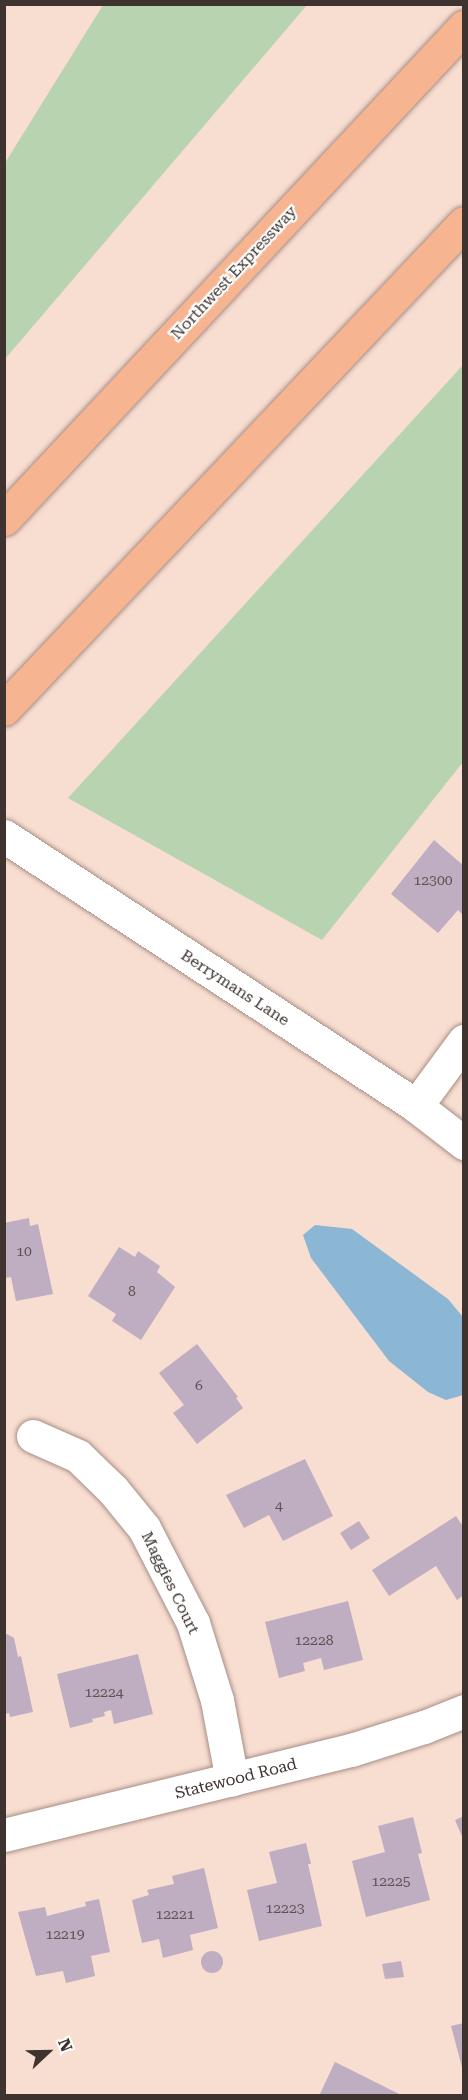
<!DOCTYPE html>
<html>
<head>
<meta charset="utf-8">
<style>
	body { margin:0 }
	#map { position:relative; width:468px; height:2100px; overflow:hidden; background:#f8ddd1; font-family:"Roboto Serif",serif }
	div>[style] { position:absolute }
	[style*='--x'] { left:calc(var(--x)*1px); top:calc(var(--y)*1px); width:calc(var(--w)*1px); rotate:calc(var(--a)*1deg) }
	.green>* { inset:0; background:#b8d3af }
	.water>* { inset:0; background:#8bb6d4 }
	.building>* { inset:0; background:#bfadc1 }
	.round { border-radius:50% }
	.roads { filter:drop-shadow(0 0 2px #a78e84) drop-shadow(0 0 2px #a78e84) }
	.minor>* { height:33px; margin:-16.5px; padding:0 16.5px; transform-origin:16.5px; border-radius:16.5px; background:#fff }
	.highway>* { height:33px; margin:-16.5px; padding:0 16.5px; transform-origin:16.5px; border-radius:16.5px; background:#f7b491 }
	span { translate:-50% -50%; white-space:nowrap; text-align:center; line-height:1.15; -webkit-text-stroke:4.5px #fff; paint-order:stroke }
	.number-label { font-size:14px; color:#5e5254 }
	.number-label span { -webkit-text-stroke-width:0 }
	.street-label { font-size:16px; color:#3e332f }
	.frame { position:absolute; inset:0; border:6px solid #3e332f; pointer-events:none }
	.north { position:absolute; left:18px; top:2022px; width:60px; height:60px; -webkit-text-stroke:4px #fff; paint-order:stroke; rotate:68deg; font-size:16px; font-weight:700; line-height:24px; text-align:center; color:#3e332f }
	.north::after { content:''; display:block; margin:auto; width:21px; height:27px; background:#3e332f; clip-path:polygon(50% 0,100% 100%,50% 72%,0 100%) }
</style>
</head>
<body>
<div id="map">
	<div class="green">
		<div style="clip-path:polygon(103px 5px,307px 5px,5px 359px,5px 163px)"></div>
		<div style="clip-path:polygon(463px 365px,463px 762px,322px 940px,68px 798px)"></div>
	</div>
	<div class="water">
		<div style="clip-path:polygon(315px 1225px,352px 1229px,448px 1299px,463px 1317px,463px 1395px,446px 1400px,428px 1392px,389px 1361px,311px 1258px,303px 1235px)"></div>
	</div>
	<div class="building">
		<div style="clip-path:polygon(434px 840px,464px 866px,464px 912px,462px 914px,458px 910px,438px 933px,391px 894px)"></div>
		<div style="clip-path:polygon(29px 1218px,30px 1226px,38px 1224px,53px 1294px,16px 1301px,11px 1277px,4px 1278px,4px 1223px)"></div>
		<div style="clip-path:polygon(119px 1247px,135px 1257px,138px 1251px,160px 1266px,157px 1272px,175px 1287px,141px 1340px,112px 1321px,116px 1314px,88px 1296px)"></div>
		<div style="clip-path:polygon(197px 1344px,238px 1397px,236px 1398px,243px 1408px,197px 1444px,173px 1413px,184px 1405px,159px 1373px)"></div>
		<div style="clip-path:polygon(305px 1459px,333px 1516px,283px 1541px,269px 1515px,244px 1528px,226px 1495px)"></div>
		<div style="clip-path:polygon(456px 1516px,464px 1528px,464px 1595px,457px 1600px,436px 1566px,389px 1596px,372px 1570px)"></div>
		<div style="clip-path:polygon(359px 1521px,370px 1538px,351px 1550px,340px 1533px)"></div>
		<div style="clip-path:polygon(348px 1601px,363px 1660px,324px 1670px,321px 1658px,303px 1663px,305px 1671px,279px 1678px,265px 1622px)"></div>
		<div style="clip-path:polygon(7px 1634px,14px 1638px,18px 1657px,21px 1656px,33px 1712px,10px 1717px,9px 1713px,5px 1714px,5px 1635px)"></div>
		<div style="clip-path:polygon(138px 1654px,153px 1714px,114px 1724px,111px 1710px,104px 1712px,105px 1716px,92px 1719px,93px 1722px,70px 1728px,57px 1674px)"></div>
		<div style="clip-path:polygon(464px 1816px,464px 1841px,455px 1820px)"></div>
		<div style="clip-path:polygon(413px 1817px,422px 1853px,418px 1854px,430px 1900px,366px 1917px,352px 1861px,385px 1852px,378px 1826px)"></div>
		<div style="clip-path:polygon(306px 1843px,311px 1864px,308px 1864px,322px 1926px,259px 1941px,247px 1890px,277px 1883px,269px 1852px)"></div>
		<div style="clip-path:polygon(204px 1868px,218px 1928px,190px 1935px,193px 1950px,163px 1958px,159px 1939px,142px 1943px,132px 1900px,149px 1895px,147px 1890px,174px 1884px,172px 1876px)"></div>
		<div style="clip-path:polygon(99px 1899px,110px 1952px,91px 1956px,95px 1976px,66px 1983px,63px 1971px,36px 1976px,18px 1912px,45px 1907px,47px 1916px,86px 1906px,85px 1902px)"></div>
		<div class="round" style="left:201px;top:1951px;width:22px;height:22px"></div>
		<div style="clip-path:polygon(401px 1961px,404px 1977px,385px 1979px,382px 1964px)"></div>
		<div style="clip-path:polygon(464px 2023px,464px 2071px,463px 2071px,451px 2026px)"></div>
		<div style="clip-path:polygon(335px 2062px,403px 2096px,319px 2096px)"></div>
	</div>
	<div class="roads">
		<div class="minor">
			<div style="--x:4;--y:836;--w:493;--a:33.2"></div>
			<div style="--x:416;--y:1106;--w:61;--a:37.6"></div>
			<div style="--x:416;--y:1106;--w:81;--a:-53.6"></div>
			<div style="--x:33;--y:1436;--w:49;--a:24"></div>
			<div style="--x:78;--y:1456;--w:49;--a:44.2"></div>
			<div style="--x:113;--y:1490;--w:49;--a:50.8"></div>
			<div style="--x:144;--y:1528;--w:107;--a:62.7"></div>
			<div style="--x:193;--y:1623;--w:81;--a:72.7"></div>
			<div style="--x:217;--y:1700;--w:81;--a:79.4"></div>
			<div style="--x:4;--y:1835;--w:357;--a:-13.8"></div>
			<div style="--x:351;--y:1750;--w:77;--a:-17.5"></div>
			<div style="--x:424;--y:1727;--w:43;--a:-21.8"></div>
		</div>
		<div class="highway">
			<div style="--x:4;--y:519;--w:674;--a:-46.93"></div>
			<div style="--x:4;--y:709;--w:669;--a:-46.57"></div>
		</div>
	</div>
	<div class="number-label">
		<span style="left:433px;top:880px">12300</span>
		<span style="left:24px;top:1251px">10</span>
		<span style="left:132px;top:1291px">8</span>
		<span style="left:199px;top:1385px">6</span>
		<span style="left:279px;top:1505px">4</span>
		<span style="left:314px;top:1640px">12228</span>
		<span style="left:104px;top:1692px">12224</span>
		<span style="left:391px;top:1881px">12225</span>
		<span style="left:285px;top:1908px">12223</span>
		<span style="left:175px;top:1914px">12221</span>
		<span style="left:65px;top:1934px">12219</span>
	</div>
	<div class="street-label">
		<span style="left:234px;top:273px;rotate:-47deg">Northwest Expressway</span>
		<span style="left:235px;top:988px;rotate:33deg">Berrymans Lane</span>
		<span style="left:170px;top:1583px;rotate:64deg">Maggies Court</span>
		<span style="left:236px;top:1779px;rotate:-14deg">Statewood Road</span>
	</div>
	<div class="frame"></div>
	<div class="north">N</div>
</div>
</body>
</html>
